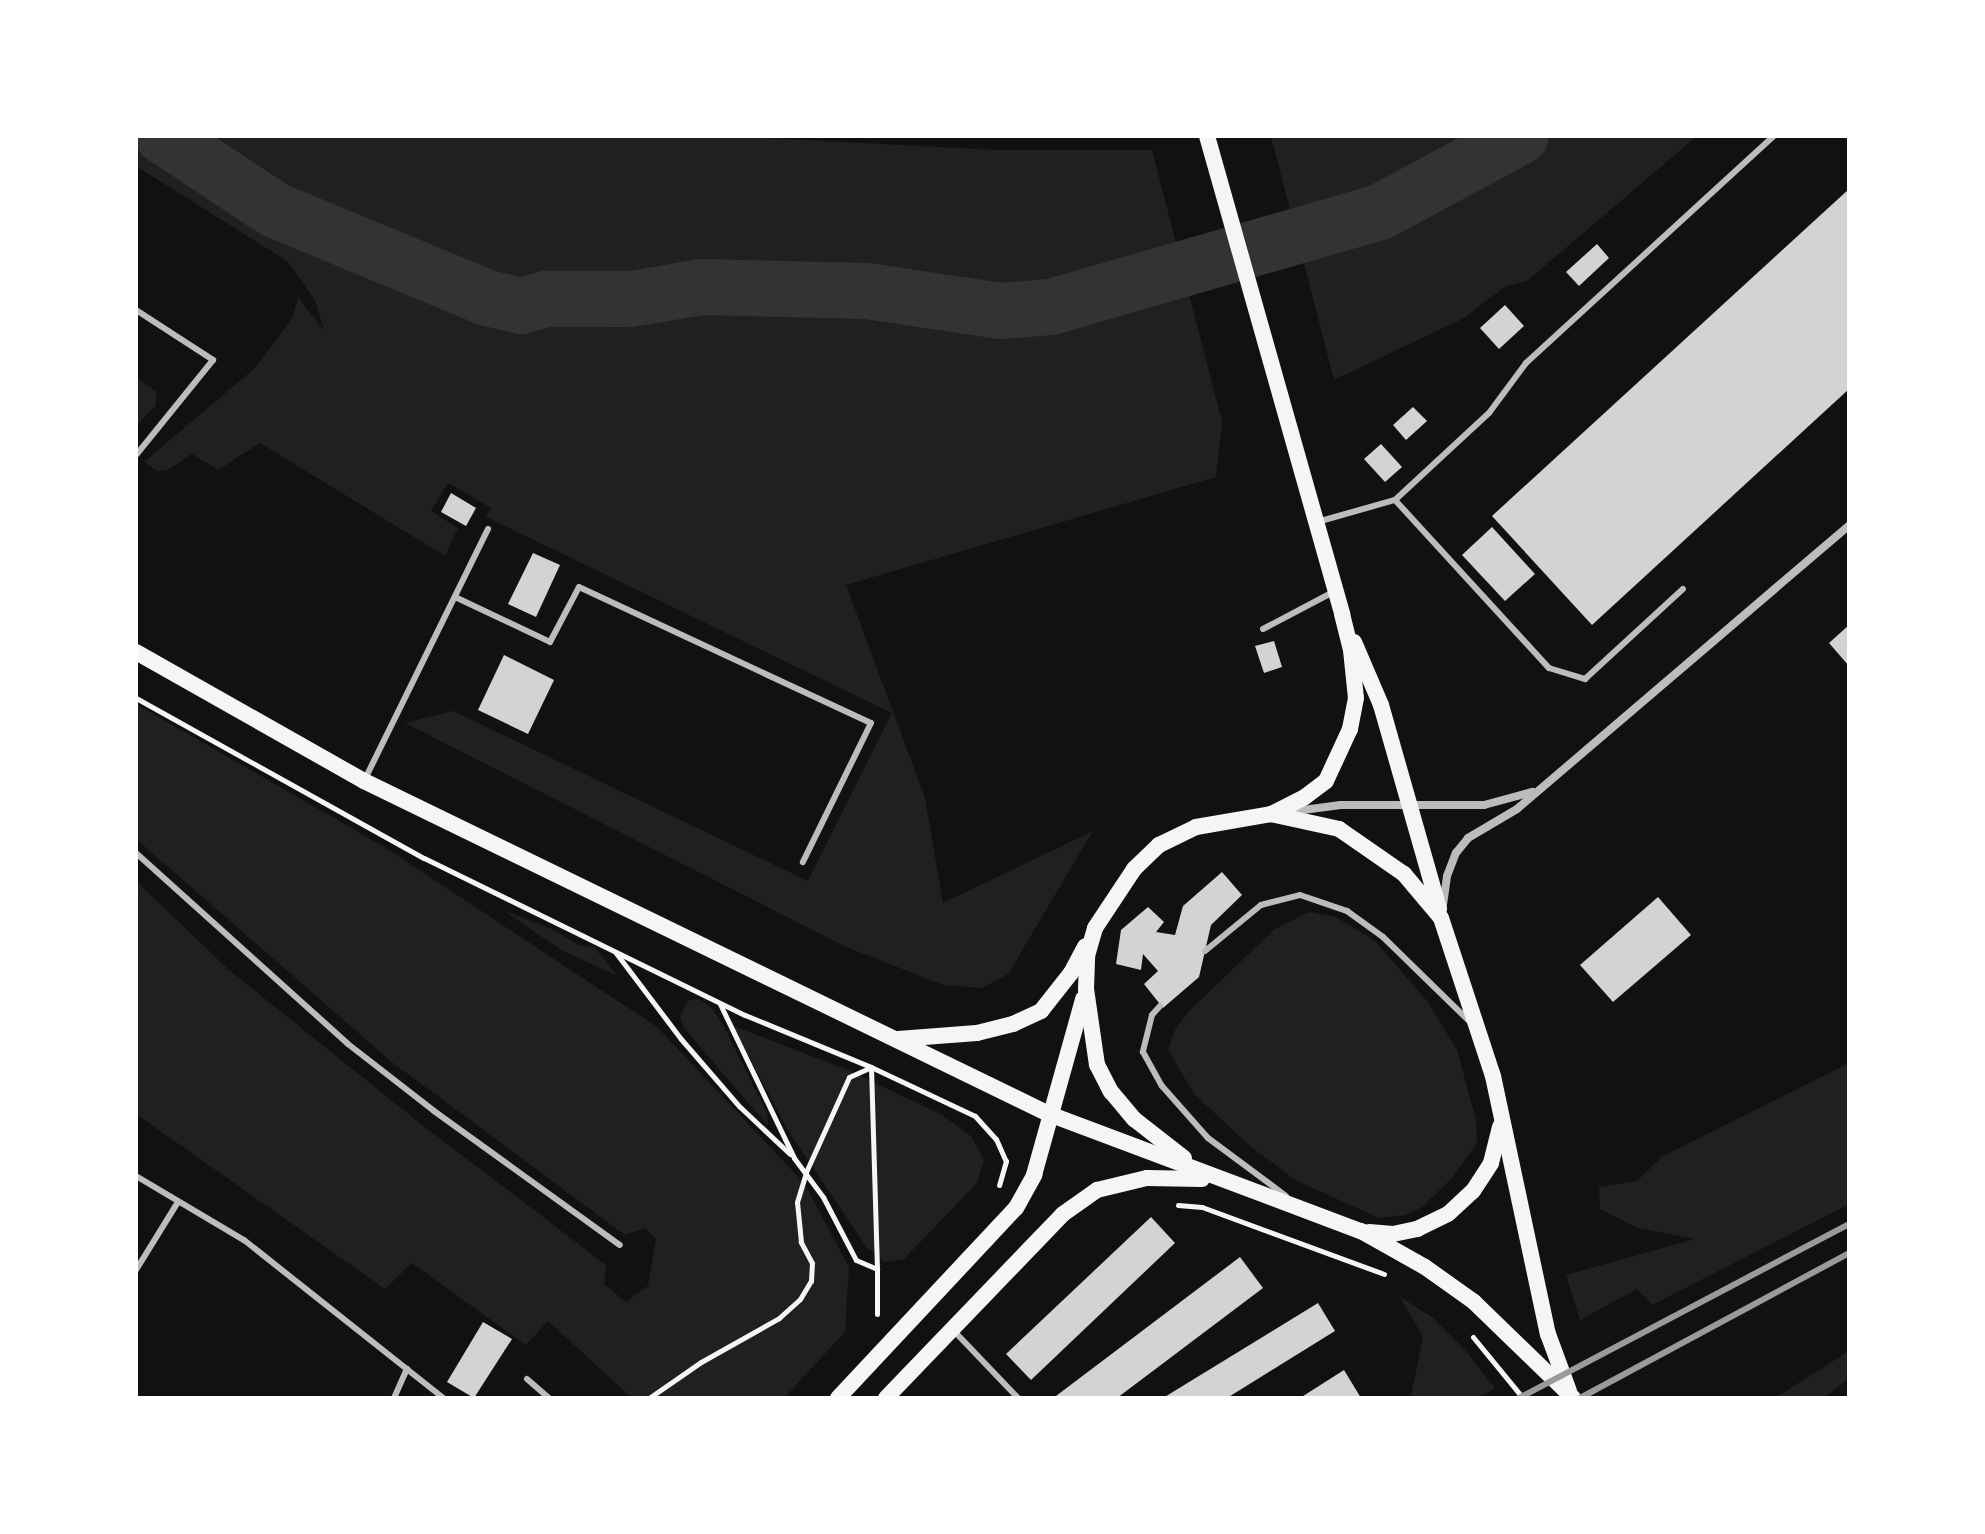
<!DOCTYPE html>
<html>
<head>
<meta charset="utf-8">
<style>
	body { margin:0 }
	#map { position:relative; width:1985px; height:1534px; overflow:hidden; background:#111; font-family:Rubik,sans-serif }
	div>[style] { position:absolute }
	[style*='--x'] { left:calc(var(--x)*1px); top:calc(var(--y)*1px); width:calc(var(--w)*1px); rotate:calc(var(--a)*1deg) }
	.green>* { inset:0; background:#202020 }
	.river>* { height:56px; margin:-28px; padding:0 28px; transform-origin:28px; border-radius:28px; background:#333 }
	.building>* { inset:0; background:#d3d3d3 }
	.path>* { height:5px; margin:-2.5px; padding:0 2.5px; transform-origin:2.5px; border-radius:2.5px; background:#f5f5f5 }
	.service>* { height:6px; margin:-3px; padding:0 3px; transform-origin:3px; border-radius:3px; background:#bcbcbc }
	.minor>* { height:8px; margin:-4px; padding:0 4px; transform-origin:4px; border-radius:4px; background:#bcbcbc }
	.secondary>* { height:16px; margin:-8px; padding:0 8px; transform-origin:8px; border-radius:8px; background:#f5f5f5 }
	.rail>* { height:6px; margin:-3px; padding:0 3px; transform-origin:3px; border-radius:3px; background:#9a9a9a }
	span { translate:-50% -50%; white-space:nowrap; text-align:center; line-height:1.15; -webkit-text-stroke:7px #fff; paint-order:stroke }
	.frame { position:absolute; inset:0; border:138px solid #fff; pointer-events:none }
</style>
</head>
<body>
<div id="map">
	<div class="green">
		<div style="clip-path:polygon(136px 136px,728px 136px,995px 150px,1152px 150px,1222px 422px,1216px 477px,846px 585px,925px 798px,943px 903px,1093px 831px,1008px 974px,982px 988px,943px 985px,844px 946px,405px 723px,453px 711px,808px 881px,892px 713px,486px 517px,491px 508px,448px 483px,431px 511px,458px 528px,445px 556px,260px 443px,218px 470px,192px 454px,167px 470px,157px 471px,144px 462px,255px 368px,292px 319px,298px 297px,324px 331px,315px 300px,287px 261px,136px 166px)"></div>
		<div style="clip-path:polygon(1271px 136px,1697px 136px,1527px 281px,1506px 286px,1464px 318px,1334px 380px)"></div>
		<div style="clip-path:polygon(136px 377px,156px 391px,156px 405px,136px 426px)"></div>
		<div style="clip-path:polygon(136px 704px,386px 848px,657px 1027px,804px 1183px,849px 1267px,845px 1332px,784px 1398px,632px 1398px,548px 1321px,526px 1345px,412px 1263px,385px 1289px,136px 1114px,136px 881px,228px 969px,417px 1121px,606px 1265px,604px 1284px,626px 1302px,648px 1286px,656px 1239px,645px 1228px,625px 1235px,393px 1063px,136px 839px)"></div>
		<div style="clip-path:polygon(503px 910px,554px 930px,578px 945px,594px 947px,618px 976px,561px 950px)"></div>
		<div style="clip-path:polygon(1309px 912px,1336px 917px,1374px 940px,1428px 1002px,1457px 1050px,1476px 1120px,1477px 1143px,1452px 1178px,1422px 1207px,1405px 1215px,1379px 1218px,1297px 1181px,1249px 1145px,1194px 1094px,1168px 1050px,1175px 1030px,1188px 1012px,1275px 929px)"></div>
		<div style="clip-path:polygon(699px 999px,711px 1007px,724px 1027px,767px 1113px,768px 1126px,684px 1028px,680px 1016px,689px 1000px)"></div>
		<div style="clip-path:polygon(733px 1026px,848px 1070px,942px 1115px,971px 1136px,984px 1160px,977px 1183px,904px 1259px,885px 1262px,867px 1248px,787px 1129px)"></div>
		<div style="clip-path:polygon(1849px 1063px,1849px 1204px,1652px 1305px,1637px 1289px,1580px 1320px,1566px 1275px,1695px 1239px,1638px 1228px,1600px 1209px,1599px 1187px,1637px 1181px,1663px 1156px)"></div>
		<div style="clip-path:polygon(1400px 1297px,1432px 1317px,1464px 1349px,1495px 1388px,1477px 1398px,1407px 1398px,1411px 1396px,1423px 1337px)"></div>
		<div style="clip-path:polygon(1849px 1351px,1849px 1378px,1824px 1398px,1775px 1398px)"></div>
	</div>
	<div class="river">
		<div style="--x:163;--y:136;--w:134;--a:33.5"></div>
		<div style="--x:275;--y:210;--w:230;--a:22.5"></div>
		<div style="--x:487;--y:298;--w:35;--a:13"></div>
		<div style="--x:521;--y:306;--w:26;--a:-16"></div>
		<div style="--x:546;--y:299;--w:85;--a:0"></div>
		<div style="--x:631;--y:299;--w:71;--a:-9.7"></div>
		<div style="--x:701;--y:287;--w:166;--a:1.4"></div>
		<div style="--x:867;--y:291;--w:135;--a:8.5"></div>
		<div style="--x:1001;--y:311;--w:50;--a:-4.6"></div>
		<div style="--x:1051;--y:307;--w:342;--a:-16.1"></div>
		<div style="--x:1380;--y:212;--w:160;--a:-28.3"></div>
	</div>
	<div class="building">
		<div style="clip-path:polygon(1849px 189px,1849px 389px,1592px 625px,1492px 516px)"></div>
		<div style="clip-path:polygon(1597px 244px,1609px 258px,1579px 286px,1566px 272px)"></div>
		<div style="clip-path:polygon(1505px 305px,1524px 326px,1499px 349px,1480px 328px)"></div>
		<div style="clip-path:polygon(1413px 407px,1427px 421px,1406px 440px,1393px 425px)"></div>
		<div style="clip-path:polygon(1381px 444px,1402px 467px,1385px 482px,1364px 459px)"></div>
		<div style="clip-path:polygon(451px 493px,476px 508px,466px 526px,441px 512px)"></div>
		<div style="clip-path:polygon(1492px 527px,1535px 574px,1505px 601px,1462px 555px)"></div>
		<div style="clip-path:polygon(533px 553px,560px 565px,536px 617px,508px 604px)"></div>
		<div style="clip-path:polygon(1849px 625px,1849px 666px,1829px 643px)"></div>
		<div style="clip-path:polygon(1274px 641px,1282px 667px,1264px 673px,1255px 646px)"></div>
		<div style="clip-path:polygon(504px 655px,554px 680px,528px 734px,478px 710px)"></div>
		<div style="clip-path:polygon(1222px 872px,1242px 895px,1211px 925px,1199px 977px,1163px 1008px,1144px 984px,1158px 971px,1143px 954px,1141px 970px,1116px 964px,1121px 930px,1148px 907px,1164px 922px,1156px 932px,1175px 935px,1183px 906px)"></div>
		<div style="clip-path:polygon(1658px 897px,1691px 935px,1613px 1002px,1580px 965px)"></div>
		<div style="clip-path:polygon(1151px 1217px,1175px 1243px,1031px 1380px,1006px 1354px)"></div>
		<div style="clip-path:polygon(1240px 1257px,1263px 1288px,1117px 1398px,1058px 1398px,1056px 1396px)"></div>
		<div style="clip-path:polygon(1318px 1303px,1335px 1331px,1227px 1398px,1163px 1398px)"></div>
		<div style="clip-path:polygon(483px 1322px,512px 1339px,474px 1398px,447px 1382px)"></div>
		<div style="clip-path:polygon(1344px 1370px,1361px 1398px,1300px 1398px)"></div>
	</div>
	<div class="path">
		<div style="--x:136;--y:698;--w:329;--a:29.1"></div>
		<div style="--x:424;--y:858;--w:357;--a:26.1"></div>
		<div style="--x:745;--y:1015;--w:136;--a:22.4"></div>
		<div style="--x:871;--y:1067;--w:115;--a:25.2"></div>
		<div style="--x:975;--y:1116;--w:31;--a:48"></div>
		<div style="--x:996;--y:1139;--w:24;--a:66"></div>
		<div style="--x:1006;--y:1161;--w:25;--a:106"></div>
		<div style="--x:616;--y:953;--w:108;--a:52.9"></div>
		<div style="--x:681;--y:1039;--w:89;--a:49.1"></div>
		<div style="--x:739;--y:1106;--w:70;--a:43.3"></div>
		<div style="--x:720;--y:1004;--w:171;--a:64.3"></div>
		<div style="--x:794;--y:1158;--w:49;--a:53.4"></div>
		<div style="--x:823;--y:1197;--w:71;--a:62.4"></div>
		<div style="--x:856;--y:1260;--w:23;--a:23"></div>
		<div style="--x:877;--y:1269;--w:45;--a:90"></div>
		<div style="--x:1178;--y:1205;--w:24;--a:5"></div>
		<div style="--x:1202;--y:1207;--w:194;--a:20.2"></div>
		<div style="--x:1473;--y:1337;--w:79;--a:50.7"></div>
		<div style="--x:649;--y:1398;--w:63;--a:-34.7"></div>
		<div style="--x:701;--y:1362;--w:90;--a:-29.4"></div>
		<div style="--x:779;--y:1318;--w:28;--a:-42"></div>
		<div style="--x:800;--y:1299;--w:21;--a:-59"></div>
		<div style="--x:811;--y:1281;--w:18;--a:-87"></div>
		<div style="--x:812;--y:1263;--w:24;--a:-118"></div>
		<div style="--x:801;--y:1242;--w:40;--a:-95.7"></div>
		<div style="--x:797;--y:1202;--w:31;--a:-73"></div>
		<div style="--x:806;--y:1172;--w:104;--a:-65.6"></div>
		<div style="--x:849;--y:1077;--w:24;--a:-24"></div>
		<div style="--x:871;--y:1067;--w:202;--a:88.3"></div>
	</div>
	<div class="service">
		<div style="--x:136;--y:310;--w:92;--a:33"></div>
		<div style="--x:213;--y:360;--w:122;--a:129"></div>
		<div style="--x:1395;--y:500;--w:128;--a:-42.8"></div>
		<div style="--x:1489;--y:413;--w:62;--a:-53.5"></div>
		<div style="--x:1526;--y:363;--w:336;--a:-42.5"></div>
		<div style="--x:1317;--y:522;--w:81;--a:-15.8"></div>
		<div style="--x:1395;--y:500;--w:228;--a:47.5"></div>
		<div style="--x:1549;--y:668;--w:38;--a:17"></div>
		<div style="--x:1585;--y:679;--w:133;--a:-42.6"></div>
		<div style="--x:455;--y:597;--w:105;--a:25.3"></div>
		<div style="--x:550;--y:642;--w:62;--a:-62.2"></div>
		<div style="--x:579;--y:587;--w:322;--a:25"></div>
		<div style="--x:871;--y:723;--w:155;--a:116.1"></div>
		<div style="--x:1263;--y:629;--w:81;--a:-27.8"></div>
		<div style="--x:364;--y:781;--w:281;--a:-63.8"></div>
		<div style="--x:136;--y:853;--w:285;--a:42"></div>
		<div style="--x:348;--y:1044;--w:109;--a:37.9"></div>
		<div style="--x:434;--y:1111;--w:229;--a:35.8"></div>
		<div style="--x:1205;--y:951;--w:72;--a:-39.4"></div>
		<div style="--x:1261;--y:905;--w:40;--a:-14.4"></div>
		<div style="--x:1300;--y:895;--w:50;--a:18.8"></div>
		<div style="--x:1347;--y:911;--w:44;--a:35.8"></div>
		<div style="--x:1383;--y:937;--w:122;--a:44.3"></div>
		<div style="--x:1160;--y:1006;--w:12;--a:132"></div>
		<div style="--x:1152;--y:1015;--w:38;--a:104"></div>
		<div style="--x:1143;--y:1052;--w:39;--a:61"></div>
		<div style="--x:1162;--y:1086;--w:69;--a:48.5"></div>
		<div style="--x:1208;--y:1138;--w:97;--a:36.6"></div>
		<div style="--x:136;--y:1176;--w:126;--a:30.7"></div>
		<div style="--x:244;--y:1240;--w:254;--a:38.4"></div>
		<div style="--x:136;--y:1270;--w:80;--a:-58.3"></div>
		<div style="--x:954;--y:1331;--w:93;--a:46.3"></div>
		<div style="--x:527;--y:1379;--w:29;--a:41"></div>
		<div style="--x:394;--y:1398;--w:32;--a:-66"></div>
	</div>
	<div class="minor">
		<div style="--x:1288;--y:812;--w:53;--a:-7.5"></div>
		<div style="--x:1341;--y:805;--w:143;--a:0"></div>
		<div style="--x:1484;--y:805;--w:50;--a:-15.2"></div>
		<div style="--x:1443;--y:905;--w:29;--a:-82"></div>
		<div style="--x:1447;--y:876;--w:25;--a:-69"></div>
		<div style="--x:1456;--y:853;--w:19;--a:-51"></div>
		<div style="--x:1468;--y:838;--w:57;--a:-30.6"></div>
		<div style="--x:1517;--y:809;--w:437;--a:-40.5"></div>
	</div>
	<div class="secondary">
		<div style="--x:1207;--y:136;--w:497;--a:74.2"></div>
		<div style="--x:1342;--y:614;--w:37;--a:76"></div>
		<div style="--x:1351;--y:650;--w:48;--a:84.1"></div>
		<div style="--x:1356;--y:698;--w:32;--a:101"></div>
		<div style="--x:1350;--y:729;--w:57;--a:114.8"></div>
		<div style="--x:1326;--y:781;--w:26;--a:143"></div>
		<div style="--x:1305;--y:797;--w:38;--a:153"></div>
		<div style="--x:1354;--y:642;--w:69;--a:66.8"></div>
		<div style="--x:1381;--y:705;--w:212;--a:74.1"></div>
		<div style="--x:136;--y:652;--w:262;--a:29.5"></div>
		<div style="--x:364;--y:781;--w:762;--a:25.93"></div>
		<div style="--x:1049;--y:1114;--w:333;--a:20.6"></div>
		<div style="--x:1361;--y:1231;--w:73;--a:29.4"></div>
		<div style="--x:1425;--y:1267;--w:60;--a:35.5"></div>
		<div style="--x:1474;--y:1302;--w:138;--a:44.1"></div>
		<div style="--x:898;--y:1039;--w:79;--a:-4.3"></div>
		<div style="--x:977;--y:1033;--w:37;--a:-14"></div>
		<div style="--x:1013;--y:1024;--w:31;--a:-25"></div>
		<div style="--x:1041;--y:1011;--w:48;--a:-51.7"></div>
		<div style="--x:1071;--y:973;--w:30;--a:-62"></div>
		<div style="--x:1184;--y:1158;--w:63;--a:-142"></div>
		<div style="--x:1134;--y:1119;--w:35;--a:-130"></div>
		<div style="--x:1111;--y:1092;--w:30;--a:-117"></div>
		<div style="--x:1097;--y:1065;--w:77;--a:-98.2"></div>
		<div style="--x:1086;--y:989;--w:33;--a:-88"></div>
		<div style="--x:1087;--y:956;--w:29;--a:-74"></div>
		<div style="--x:1095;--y:928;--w:71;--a:-56.5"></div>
		<div style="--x:1134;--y:869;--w:35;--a:-44"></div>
		<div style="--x:1159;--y:845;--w:41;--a:-25.9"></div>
		<div style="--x:1196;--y:827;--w:76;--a:-9.8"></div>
		<div style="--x:1271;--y:814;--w:70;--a:12.4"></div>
		<div style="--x:1339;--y:829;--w:79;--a:34.7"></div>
		<div style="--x:1404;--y:874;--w:57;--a:49.9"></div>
		<div style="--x:1441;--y:918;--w:166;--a:71.8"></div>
		<div style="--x:1493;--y:1076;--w:264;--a:78"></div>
		<div style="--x:1548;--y:1334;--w:61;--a:69.8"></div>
		<div style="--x:1369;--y:1232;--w:24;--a:5"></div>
		<div style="--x:1393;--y:1234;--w:25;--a:-12"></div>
		<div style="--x:1417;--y:1229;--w:34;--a:-26"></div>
		<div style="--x:1448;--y:1214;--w:34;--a:-43"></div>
		<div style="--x:1473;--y:1191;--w:33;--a:-57"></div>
		<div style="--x:1491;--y:1163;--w:38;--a:-76"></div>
		<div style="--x:838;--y:1398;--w:260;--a:-46.9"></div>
		<div style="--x:1016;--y:1208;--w:38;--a:-61"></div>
		<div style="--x:1034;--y:1175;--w:183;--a:-74.4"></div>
		<div style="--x:886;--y:1398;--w:255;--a:-46.1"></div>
		<div style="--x:1063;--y:1214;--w:42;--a:-35.2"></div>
		<div style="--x:1097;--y:1190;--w:51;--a:-13.5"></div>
		<div style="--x:1147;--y:1178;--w:55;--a:1"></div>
	</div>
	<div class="rail">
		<div style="--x:1519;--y:1398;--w:373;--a:-27.8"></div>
		<div style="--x:1580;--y:1398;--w:306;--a:-28.3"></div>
	</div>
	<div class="frame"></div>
</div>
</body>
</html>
